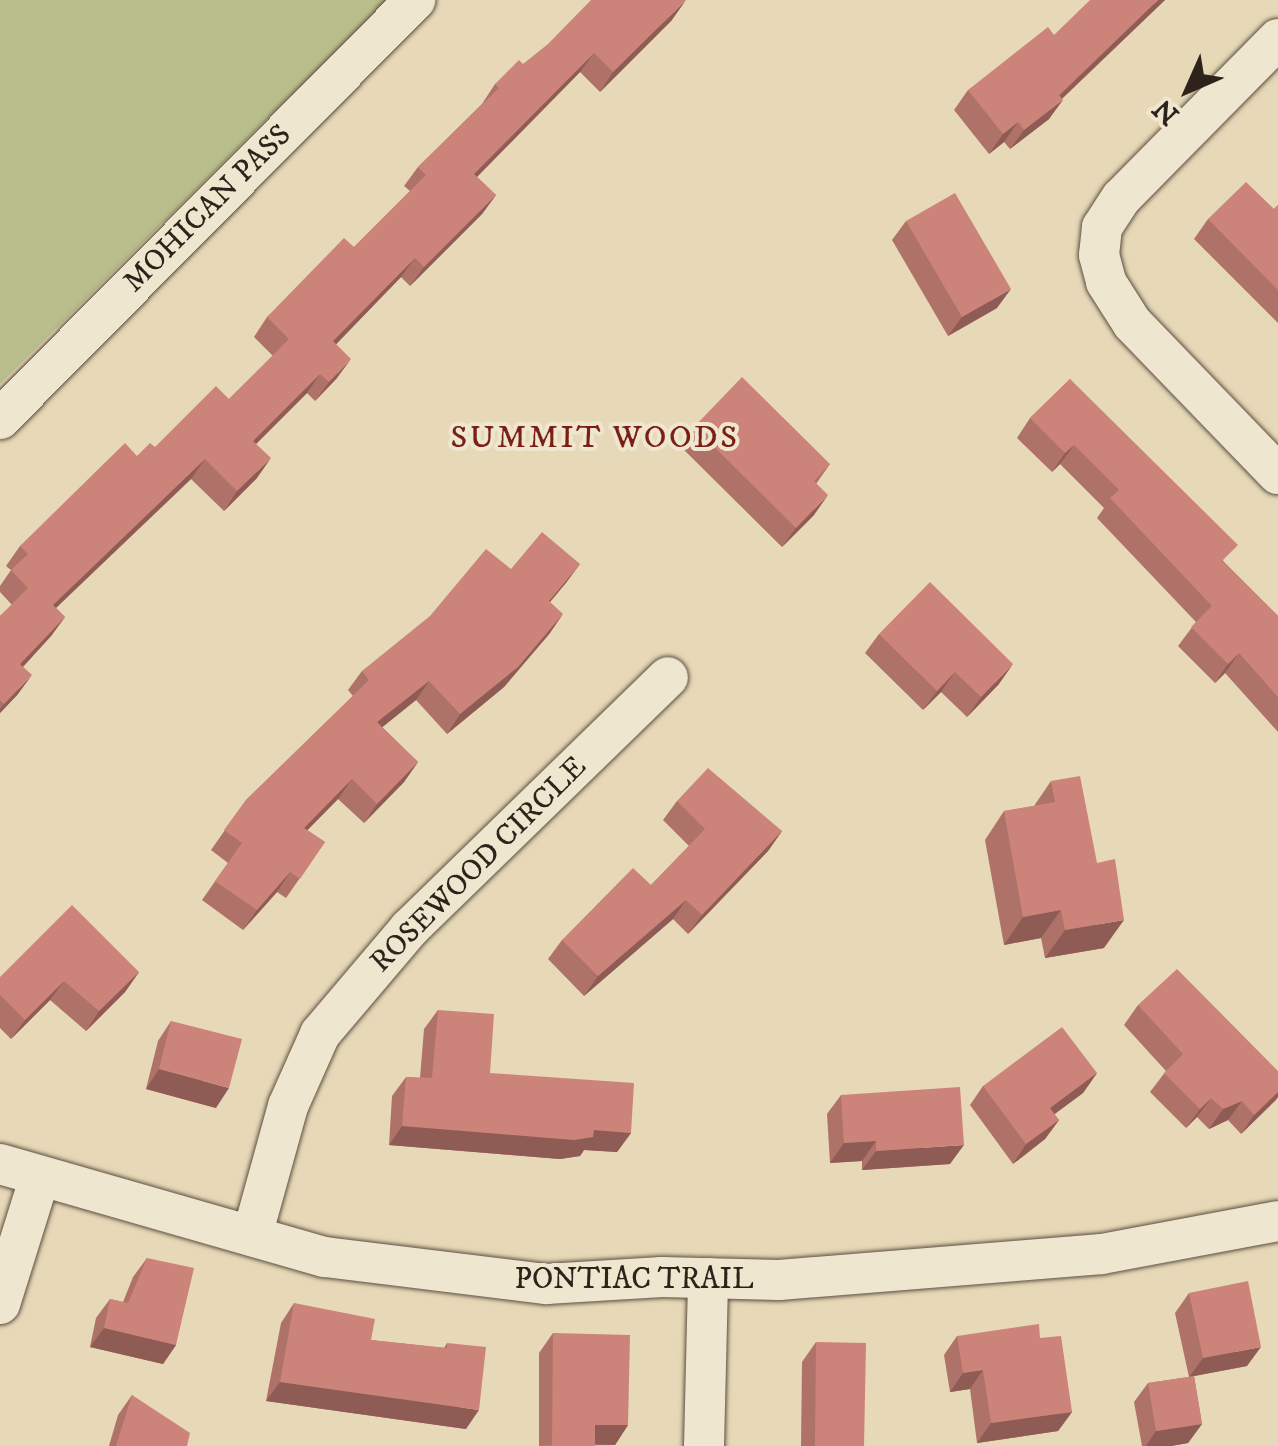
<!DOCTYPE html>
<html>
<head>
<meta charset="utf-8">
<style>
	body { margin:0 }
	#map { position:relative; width:1278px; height:1446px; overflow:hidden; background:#e7d8b7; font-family:"IM FELL DW Pica",serif }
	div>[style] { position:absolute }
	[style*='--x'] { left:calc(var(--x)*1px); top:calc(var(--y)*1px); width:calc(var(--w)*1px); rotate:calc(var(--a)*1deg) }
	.green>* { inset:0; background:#b9be8c }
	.roads { filter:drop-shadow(0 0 2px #5c5041) drop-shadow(0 0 2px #5c5041) }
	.minor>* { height:40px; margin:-20px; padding:0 20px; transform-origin:20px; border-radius:20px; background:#efe6d0 }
	.wall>* { inset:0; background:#af7269 }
	.shaded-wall>* { inset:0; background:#8f5c55 }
	.building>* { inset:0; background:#cc847a }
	span { translate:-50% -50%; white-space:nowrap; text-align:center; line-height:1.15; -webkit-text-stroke:8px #efe6d0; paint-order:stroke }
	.street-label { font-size:30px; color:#2d231a }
	.neighbourhood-label { font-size:32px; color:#7a1f14; letter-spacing:2.5px }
	.north { position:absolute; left:1138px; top:40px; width:100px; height:100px; -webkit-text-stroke:8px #efe6d0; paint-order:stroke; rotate:225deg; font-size:28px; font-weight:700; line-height:40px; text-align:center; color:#2d231a }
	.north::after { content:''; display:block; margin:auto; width:35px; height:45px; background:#2d231a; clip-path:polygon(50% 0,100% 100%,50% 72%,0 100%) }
</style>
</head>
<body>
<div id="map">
	<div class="green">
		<div style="clip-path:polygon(0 0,387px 0,0 384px)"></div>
	</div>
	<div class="roads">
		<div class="minor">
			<div style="--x:1278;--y:39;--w:223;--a:134.6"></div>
			<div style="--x:1121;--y:198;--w:35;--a:123"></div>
			<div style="--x:1102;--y:227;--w:28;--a:96"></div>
			<div style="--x:1099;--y:255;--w:28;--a:75"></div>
			<div style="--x:1106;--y:282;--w:49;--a:57.6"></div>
			<div style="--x:1132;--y:323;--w:210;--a:46"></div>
			<div style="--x:0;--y:419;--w:590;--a:-45.27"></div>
			<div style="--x:0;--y:1164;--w:338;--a:16"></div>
			<div style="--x:325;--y:1257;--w:223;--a:7"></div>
			<div style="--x:546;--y:1284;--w:116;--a:-3.5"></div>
			<div style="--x:662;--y:1277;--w:117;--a:1.5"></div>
			<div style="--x:779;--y:1280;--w:324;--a:-4.6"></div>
			<div style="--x:1102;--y:1254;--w:179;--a:-10.6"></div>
			<div style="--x:252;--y:1236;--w:135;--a:-74.5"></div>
			<div style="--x:288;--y:1106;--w:79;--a:-66"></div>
			<div style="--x:320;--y:1034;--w:138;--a:-49.7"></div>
			<div style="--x:409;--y:929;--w:361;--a:-44.2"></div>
			<div style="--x:0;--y:1304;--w:134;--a:-72.6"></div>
			<div style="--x:704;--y:1446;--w:168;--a:-88.6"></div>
		</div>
	</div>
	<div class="wall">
		<div style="clip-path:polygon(1165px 0,1062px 99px,1049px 119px,1010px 149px,1004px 142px,989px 154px,954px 110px,968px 90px,1054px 35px)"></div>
		<div style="clip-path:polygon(672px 20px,600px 92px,580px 72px,477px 177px,496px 195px,482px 214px,410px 286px,401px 277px,336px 344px,337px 378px,315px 401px,307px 393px,256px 444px,257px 478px,224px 511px,191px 479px,56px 608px,65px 617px,51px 636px,23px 667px,18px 694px,0 713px,0 616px,12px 605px,0 592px,0 586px,11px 570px,6px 566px,20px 546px,137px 456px,155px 447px,229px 399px,273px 356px,254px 337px,267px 317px,354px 247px,410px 191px,404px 186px,418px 167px,482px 104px,495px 84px,523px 64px)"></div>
		<div style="clip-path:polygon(1278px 205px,1278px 323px,1194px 239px,1208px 219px,1274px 209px)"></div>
		<div style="clip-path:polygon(906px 221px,997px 308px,948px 336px,892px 240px)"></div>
		<div style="clip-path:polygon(1070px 379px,1225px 563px,1278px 616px,1278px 732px,1225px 673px,1215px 683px,1178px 646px,1196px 622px,1097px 518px,1104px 508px,1060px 464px,1052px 472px,1017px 438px,1030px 418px)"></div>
		<div style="clip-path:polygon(694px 427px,830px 464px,816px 484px,814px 515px,782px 547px,680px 446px)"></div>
		<div style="clip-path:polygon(580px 564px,550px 602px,550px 633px,504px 687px,447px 734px,416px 700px,382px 727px,418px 762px,404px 782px,364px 823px,338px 799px,307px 830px,325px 842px,286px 898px,277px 892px,243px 930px,202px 900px,228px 863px,211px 850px,246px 800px,353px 696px,348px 690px,362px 671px,511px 569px)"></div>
		<div style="clip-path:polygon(879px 634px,999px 684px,967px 717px,941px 692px,923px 710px,865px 653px)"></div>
		<div style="clip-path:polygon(1051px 781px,1104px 948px,1045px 958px,1041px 938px,1004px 945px,985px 840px,1004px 811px,1034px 806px)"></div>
		<div style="clip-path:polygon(677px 801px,782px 831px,768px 851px,688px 934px,673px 919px,584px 996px,548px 959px,562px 940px,651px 885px,689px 846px,663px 820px)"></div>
		<div style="clip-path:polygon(139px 972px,125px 992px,86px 1031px,50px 1000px,11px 1039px,0 1028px,0 977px)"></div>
		<div style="clip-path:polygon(1138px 1005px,1278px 1092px,1278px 1097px,1241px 1134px,1228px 1120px,1209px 1129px,1197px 1117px,1186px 1128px,1150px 1092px,1166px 1071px,1124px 1025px)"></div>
		<div style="clip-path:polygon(438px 1010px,490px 1073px,631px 1133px,617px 1152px,584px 1150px,580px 1156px,560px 1159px,389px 1145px,392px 1096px,406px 1077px,420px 1078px,424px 1029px)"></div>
		<div style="clip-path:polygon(171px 1021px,216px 1108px,146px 1089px,158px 1041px)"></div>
		<div style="clip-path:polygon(1097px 1073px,1083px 1093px,1054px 1114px,1059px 1120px,1045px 1139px,1013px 1164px,970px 1105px,983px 1086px)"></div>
		<div style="clip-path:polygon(841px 1095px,950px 1164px,862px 1170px,862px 1161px,830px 1163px,827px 1114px)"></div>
		<div style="clip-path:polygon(147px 1258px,176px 1345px,163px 1364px,90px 1347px,96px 1318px,110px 1299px,123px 1302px,133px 1277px)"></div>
		<div style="clip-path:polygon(1189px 1293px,1247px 1366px,1194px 1376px,1202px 1424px,1188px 1443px,1171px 1446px,1142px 1446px,1134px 1402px,1148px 1383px,1189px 1377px,1175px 1313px)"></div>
		<div style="clip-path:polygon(294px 1303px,371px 1340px,444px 1348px,447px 1343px,466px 1429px,266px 1401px,281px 1323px)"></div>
		<div style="clip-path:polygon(553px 1333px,628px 1425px,615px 1445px,539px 1446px,539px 1353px)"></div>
		<div style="clip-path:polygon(957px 1336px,1040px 1338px,1072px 1412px,1058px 1431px,977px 1443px,970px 1389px,950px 1392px,944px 1355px)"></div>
		<div style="clip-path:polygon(816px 1342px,864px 1446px,801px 1446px,802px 1362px)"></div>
		<div style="clip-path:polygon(132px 1395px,187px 1446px,109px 1446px,118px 1415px)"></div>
	</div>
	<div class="shaded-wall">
		<div style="clip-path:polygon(686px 0,672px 20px,600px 92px,613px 72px)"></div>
		<div style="clip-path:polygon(1158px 0,1165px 0,1054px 106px,1063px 100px,1049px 119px,1010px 149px,1024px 130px)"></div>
		<div style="clip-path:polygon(594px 53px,580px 72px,461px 193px,474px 174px)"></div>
		<div style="clip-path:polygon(1018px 122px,1004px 142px,989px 154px,1003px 134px)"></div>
		<div style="clip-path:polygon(496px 195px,482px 214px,410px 286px,424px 267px)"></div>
		<div style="clip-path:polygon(415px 258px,401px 277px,320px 361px,333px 341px)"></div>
		<div style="clip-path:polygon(1011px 289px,997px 308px,948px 336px,962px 317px)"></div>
		<div style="clip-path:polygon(351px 359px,337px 378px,315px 401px,329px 382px)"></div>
		<div style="clip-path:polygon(320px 374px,307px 393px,240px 460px,253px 441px)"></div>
		<div style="clip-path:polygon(1074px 445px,1060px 464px,1052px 472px,1065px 453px)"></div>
		<div style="clip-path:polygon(271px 458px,257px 478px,224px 511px,237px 491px)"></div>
		<div style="clip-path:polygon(205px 459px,191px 479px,39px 624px,53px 605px)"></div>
		<div style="clip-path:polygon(828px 495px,814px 515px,782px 547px,796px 528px)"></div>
		<div style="clip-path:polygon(580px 564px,566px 583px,535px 620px,549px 601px)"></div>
		<div style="clip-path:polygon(563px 614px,550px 633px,504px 687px,447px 734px,460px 714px)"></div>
		<div style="clip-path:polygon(65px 617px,51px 636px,7px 684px,20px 664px)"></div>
		<div style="clip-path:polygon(1239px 653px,1225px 673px,1215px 683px,1228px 664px)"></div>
		<div style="clip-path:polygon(1013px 664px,999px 684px,967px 717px,981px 697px)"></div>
		<div style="clip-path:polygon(955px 672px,941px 692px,923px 710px,937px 691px)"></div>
		<div style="clip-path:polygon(32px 675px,18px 694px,0 713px,0 709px,4px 704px)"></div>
		<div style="clip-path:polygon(429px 681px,416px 700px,364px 742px,377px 722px)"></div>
		<div style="clip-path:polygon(418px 762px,404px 782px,364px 823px,377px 804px)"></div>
		<div style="clip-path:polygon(352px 779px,338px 799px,291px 847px,304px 828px)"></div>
		<div style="clip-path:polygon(782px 831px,768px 851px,688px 934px,702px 915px)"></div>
		<div style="clip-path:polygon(290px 872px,277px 892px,243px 930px,257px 910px)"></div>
		<div style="clip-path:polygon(686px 900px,673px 919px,584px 996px,598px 976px)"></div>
		<div style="clip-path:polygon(1061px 910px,1041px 938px,1004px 945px,1023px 917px)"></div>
		<div style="clip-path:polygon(1124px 920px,1104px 948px,1045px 958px,1065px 930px)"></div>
		<div style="clip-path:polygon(139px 972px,125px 992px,86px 1031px,99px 1011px)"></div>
		<div style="clip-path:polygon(64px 981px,50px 1000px,11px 1039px,25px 1020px)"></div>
		<div style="clip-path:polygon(159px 1069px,229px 1088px,216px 1108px,146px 1089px)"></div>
		<div style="clip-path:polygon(1097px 1073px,1083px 1093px,1036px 1128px,1050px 1108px)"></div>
		<div style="clip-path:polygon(1278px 1092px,1278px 1097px,1275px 1101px,1241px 1134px,1254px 1115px)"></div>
		<div style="clip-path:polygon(1211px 1098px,1197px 1117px,1186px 1128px,1200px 1109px)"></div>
		<div style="clip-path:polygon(1242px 1101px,1228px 1120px,1209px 1129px,1223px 1109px)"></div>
		<div style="clip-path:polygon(1059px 1120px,1045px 1139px,1013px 1164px,1026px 1144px)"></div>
		<div style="clip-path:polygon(402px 1126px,594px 1130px,631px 1133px,617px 1152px,584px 1150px,580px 1156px,560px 1159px,389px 1145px)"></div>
		<div style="clip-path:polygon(876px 1141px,862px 1161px,830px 1163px,844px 1143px)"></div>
		<div style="clip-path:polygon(964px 1145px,950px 1164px,862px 1170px,876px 1151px)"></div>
		<div style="clip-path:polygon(104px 1328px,176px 1345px,163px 1364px,90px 1347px)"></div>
		<div style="clip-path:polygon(1261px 1347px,1247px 1366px,1189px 1377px,1203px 1358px)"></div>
		<div style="clip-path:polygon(983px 1370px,970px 1389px,950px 1392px,963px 1373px)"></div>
		<div style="clip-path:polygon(280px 1382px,479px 1410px,466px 1429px,266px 1401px)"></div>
		<div style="clip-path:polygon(1072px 1412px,1058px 1431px,977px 1443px,991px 1423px)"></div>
		<div style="clip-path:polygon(1202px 1424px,1188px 1443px,1171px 1446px,1146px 1446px,1156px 1431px)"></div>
		<div style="clip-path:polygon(595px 1425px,628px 1425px,615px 1445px,582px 1444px)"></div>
	</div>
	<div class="building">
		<div style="clip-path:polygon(591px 0,686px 0,613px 72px,594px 53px,474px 174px,496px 195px,424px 267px,415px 258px,333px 341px,351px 359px,329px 382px,320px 374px,253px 441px,271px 458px,237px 491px,205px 459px,53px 605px,65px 617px,20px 664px,32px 675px,4px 704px,0 700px,0 616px,28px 588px,11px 570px,28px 554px,20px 546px,125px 443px,137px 456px,150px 443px,155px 447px,216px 386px,229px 399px,289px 339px,267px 317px,344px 238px,354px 247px,426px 175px,418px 167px,499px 88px,495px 84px,519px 60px,523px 64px,548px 44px)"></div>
		<div style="clip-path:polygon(1090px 0,1158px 0,1059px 95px,1063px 100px,1024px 130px,1018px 122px,1003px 134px,968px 90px,1048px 27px,1054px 35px)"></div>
		<div style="clip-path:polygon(1246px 182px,1274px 209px,1278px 205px,1278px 290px,1208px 219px)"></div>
		<div style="clip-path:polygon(955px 193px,1011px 289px,962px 317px,906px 221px)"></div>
		<div style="clip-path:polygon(742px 377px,830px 464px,814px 481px,828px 495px,796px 528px,694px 427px)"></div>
		<div style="clip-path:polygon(1070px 379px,1238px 545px,1222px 561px,1278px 616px,1278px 697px,1239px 653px,1228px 664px,1191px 627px,1212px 606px,1110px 498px,1119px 490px,1074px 445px,1065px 453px,1030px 418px)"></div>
		<div style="clip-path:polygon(542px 532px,580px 564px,549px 601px,563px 614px,518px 667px,460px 714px,429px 681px,377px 722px,418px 762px,377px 804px,352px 779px,304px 828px,325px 842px,300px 879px,290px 872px,257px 910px,215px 881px,242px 843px,224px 830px,246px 800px,369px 680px,362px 671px,430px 616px,486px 549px,511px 569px)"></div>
		<div style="clip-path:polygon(930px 582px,1013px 664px,981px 697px,955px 672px,937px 691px,879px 634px)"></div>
		<div style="clip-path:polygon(708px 768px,782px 831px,702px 915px,686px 900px,598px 976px,562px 940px,633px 868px,651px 885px,705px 829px,677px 801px)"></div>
		<div style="clip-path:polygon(1080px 776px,1097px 863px,1115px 859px,1124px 920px,1065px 930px,1061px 910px,1023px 917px,1004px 811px,1055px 802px,1051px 781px)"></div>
		<div style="clip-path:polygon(72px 905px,139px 972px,99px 1011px,64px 981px,25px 1020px,0 995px,0 977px)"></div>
		<div style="clip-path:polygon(1177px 969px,1278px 1071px,1278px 1092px,1254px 1115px,1242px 1101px,1223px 1109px,1211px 1098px,1200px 1109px,1164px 1073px,1183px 1054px,1138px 1005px)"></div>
		<div style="clip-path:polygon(438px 1010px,494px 1014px,490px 1073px,634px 1083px,631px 1133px,594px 1130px,593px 1137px,574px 1140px,402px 1126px,406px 1077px,432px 1078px)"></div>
		<div style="clip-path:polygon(171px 1021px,242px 1039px,229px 1088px,159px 1069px)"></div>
		<div style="clip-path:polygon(1062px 1027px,1097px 1073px,1050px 1108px,1059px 1120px,1026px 1144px,983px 1086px)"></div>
		<div style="clip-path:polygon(960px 1087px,964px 1145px,876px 1151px,876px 1141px,844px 1143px,841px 1095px)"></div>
		<div style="clip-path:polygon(147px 1258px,194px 1268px,176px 1345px,104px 1328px,110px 1299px,128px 1303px)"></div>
		<div style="clip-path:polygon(1248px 1281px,1261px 1347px,1203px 1358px,1189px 1293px)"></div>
		<div style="clip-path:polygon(294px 1303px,375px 1319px,371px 1340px,447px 1348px,447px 1343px,486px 1347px,479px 1410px,280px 1382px)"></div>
		<div style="clip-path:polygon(1039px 1324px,1040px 1338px,1061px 1336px,1072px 1412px,991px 1423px,983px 1370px,963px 1373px,957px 1336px)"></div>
		<div style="clip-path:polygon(553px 1333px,630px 1335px,628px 1425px,595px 1425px,595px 1446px,552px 1446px)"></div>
		<div style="clip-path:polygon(816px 1342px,866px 1343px,864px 1446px,815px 1446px)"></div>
		<div style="clip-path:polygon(1194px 1376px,1202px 1424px,1156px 1431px,1148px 1383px)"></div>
		<div style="clip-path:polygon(132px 1395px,190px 1433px,187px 1446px,116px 1446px)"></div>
	</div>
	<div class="street-label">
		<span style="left:208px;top:209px;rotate:-45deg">MOHICAN PASS</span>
		<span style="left:479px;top:865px;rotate:-45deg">ROSEWOOD CIRCLE</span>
		<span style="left:634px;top:1280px">PONTIAC TRAIL</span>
	</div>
	<div class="neighbourhood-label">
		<span style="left:595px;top:438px">SUMMIT WOODS</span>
	</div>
	<div class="north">N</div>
</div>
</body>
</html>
